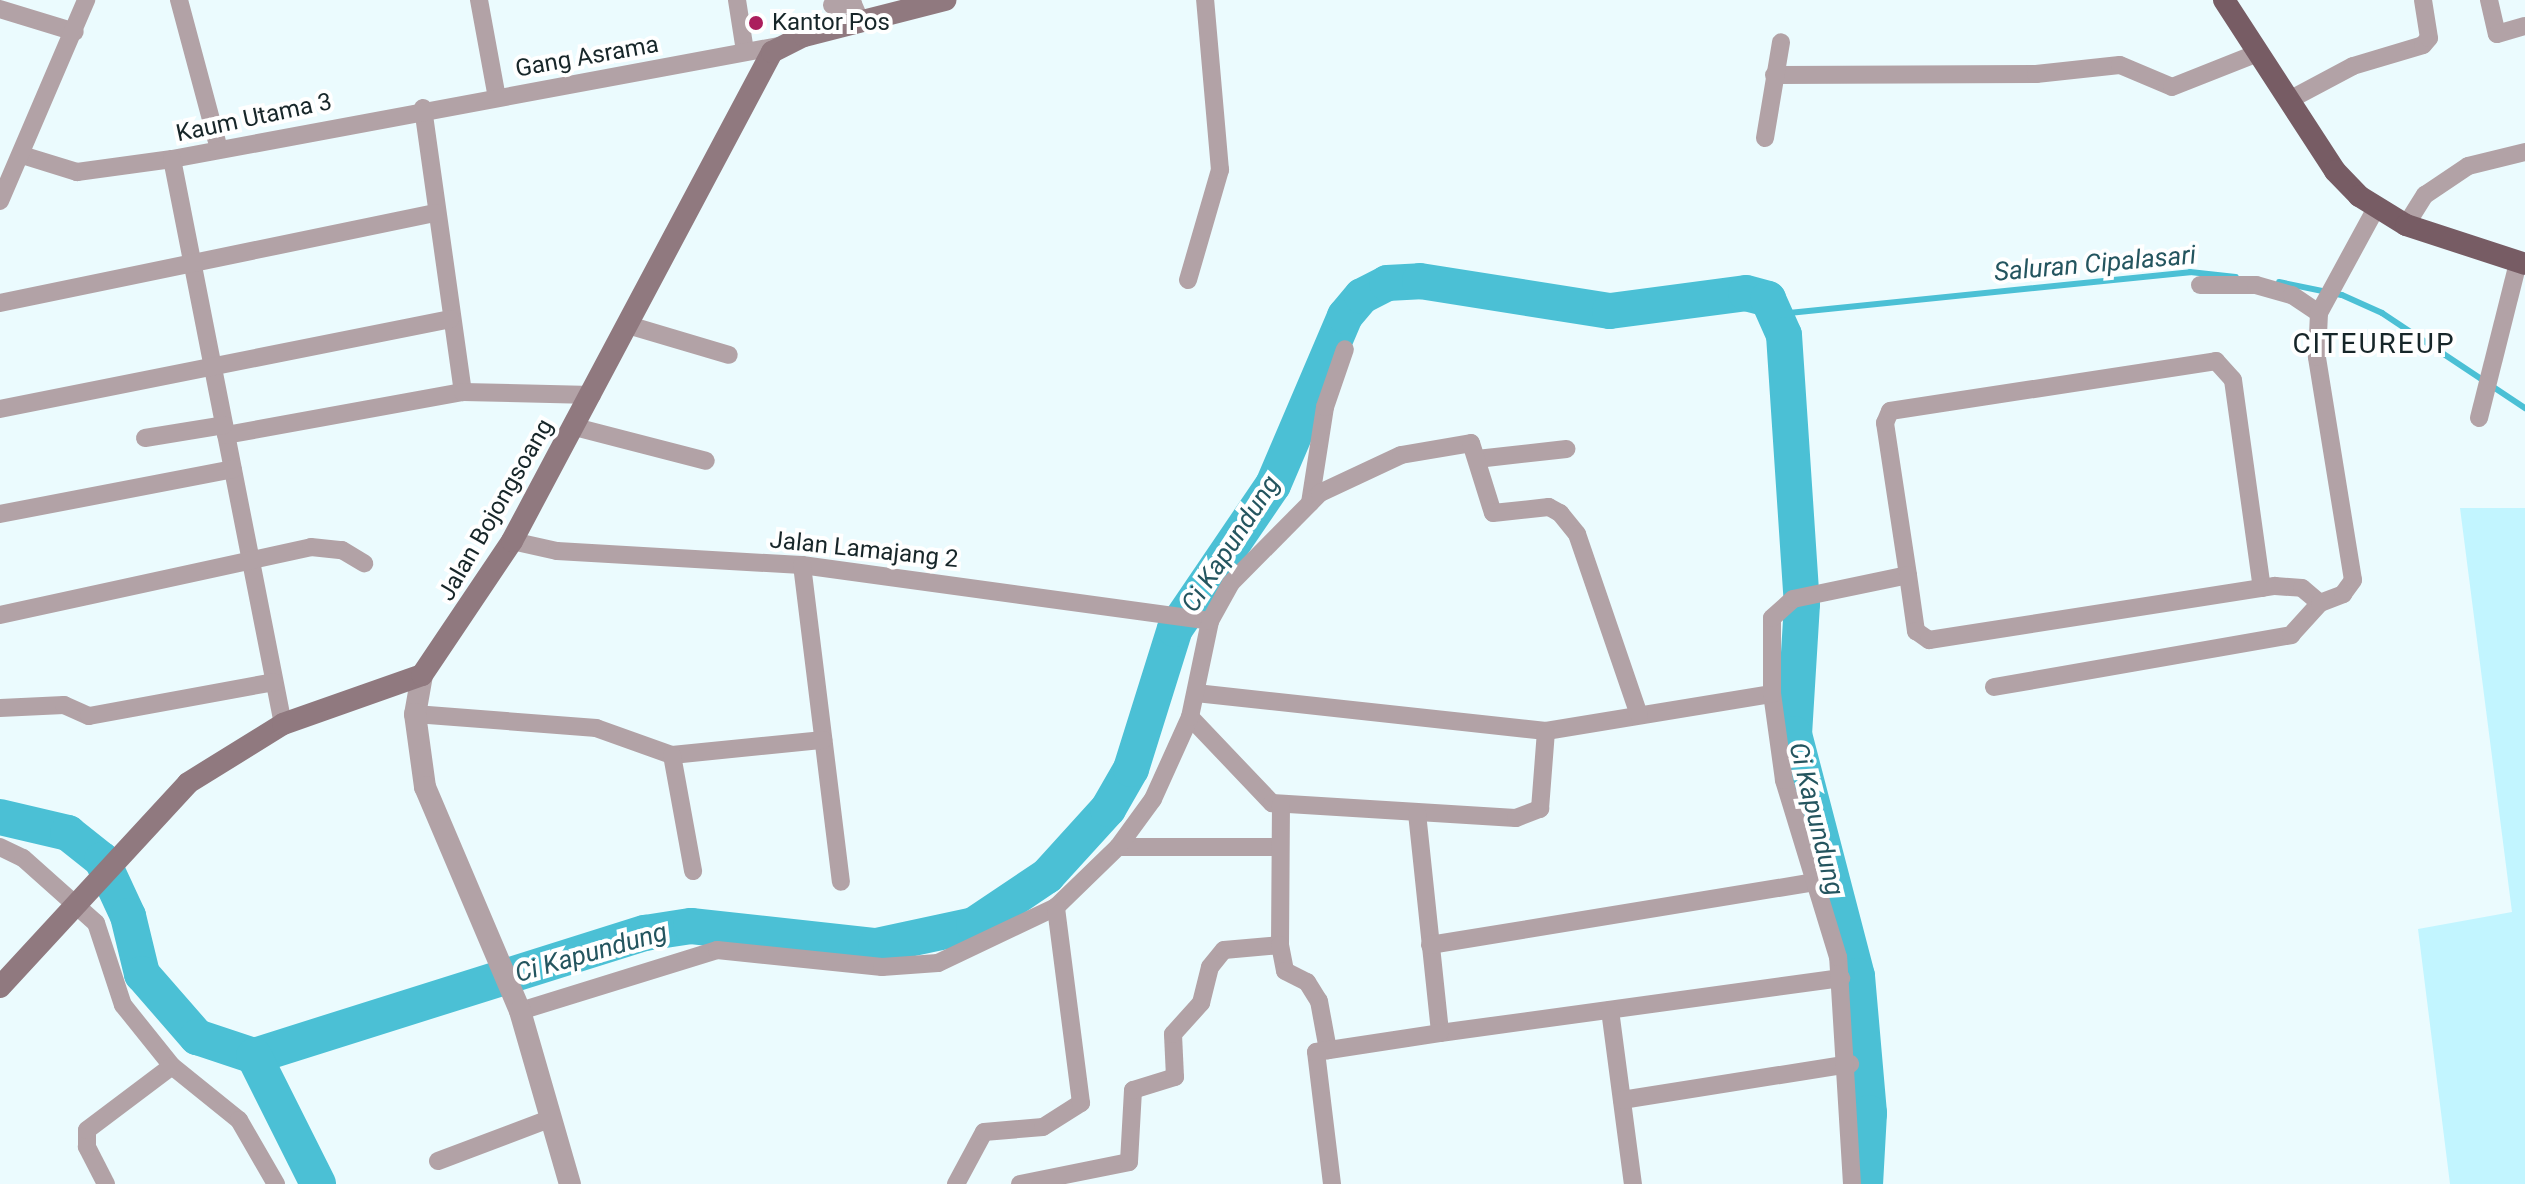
<!DOCTYPE html>
<html>
<head>
<meta charset="utf-8">
<style>
	body { margin:0 }
	#map { position:relative; width:2525px; height:1184px; overflow:hidden; background:#ebfbfe; font-family:Roboto,sans-serif }
	div>[style] { position:absolute }
	[style*='--x'] { left:calc(var(--x)*1px); top:calc(var(--y)*1px); width:calc(var(--w)*1px); rotate:calc(var(--a)*1deg) }
	.built>* { inset:0; background:#c2f5ff }
	.stream>* { height:6px; margin:-3px; padding:0 3px; transform-origin:3px; border-radius:3px; background:#4bc0d5 }
	.river>* { height:36px; margin:-18px; padding:0 18px; transform-origin:18px; border-radius:18px; background:#4bc0d5 }
	.minor>* { height:18px; margin:-9px; padding:0 9px; transform-origin:9px; border-radius:9px; background:#b2a2a6 }
	.tertiary>* { height:22px; margin:-11px; padding:0 11px; transform-origin:11px; border-radius:11px; background:#b2a2a6 }
	.secondary>* { height:22px; margin:-11px; padding:0 11px; transform-origin:11px; border-radius:11px; background:#90797f }
	.primary>* { height:22px; margin:-11px; padding:0 11px; transform-origin:11px; border-radius:11px; background:#775c64 }
	.dots>* { width:22px; height:22px; translate:-50% -50%; box-sizing:border-box; border:4px solid #fff; border-radius:50% }
	span { translate:-50% -50%; white-space:nowrap; text-align:center; line-height:1.15; -webkit-text-stroke:8px #fff; paint-order:stroke }
	.poi-label { font-size:24px; color:#172629 }
	.left { translate:0 -50%; text-align:left }
	.street-label { font-size:24px; color:#172629 }
	.water-label { font-size:26px; color:#24555f; font-style:italic }
	.quarter-label { font-size:28px; color:#172629; letter-spacing:2px }
</style>
</head>
<body>
<div id="map">
	<div class="built">
		<div style="clip-path:polygon(2460px 508px,2525px 508px,2525px 1184px,2450px 1184px,2418px 929px,2512px 912px)"></div>
	</div>
	<div class="stream">
		<div style="--x:2279;--y:282;--w:64;--a:11.7"></div>
		<div style="--x:2342;--y:295;--w:44;--a:24.2"></div>
		<div style="--x:2382;--y:313;--w:172;--a:33.6"></div>
		<div style="--x:1779;--y:314;--w:413;--a:-5.8"></div>
		<div style="--x:2190;--y:272;--w:46;--a:6.2"></div>
	</div>
	<div class="river">
		<div style="--x:0;--y:817;--w:70;--a:13.2"></div>
		<div style="--x:68;--y:833;--w:43;--a:38.5"></div>
		<div style="--x:102;--y:860;--w:62;--a:65.1"></div>
		<div style="--x:128;--y:916;--w:60;--a:76.4"></div>
		<div style="--x:142;--y:974;--w:84;--a:48.9"></div>
		<div style="--x:197;--y:1037;--w:60;--a:18.4"></div>
		<div style="--x:254;--y:1056;--w:410;--a:-17.5"></div>
		<div style="--x:645;--y:933;--w:47;--a:-8.7"></div>
		<div style="--x:691;--y:926;--w:186;--a:6.2"></div>
		<div style="--x:876;--y:946;--w:100;--a:-12.1"></div>
		<div style="--x:974;--y:925;--w:88;--a:-33.9"></div>
		<div style="--x:1047;--y:876;--w:91;--a:-47.7"></div>
		<div style="--x:1108;--y:809;--w:46;--a:-60.1"></div>
		<div style="--x:1131;--y:769;--w:147;--a:-72.6"></div>
		<div style="--x:1175;--y:629;--w:174;--a:-55.8"></div>
		<div style="--x:1273;--y:485;--w:184;--a:-66.9"></div>
		<div style="--x:1345;--y:316;--w:26;--a:-50"></div>
		<div style="--x:1362;--y:296;--w:28;--a:-27"></div>
		<div style="--x:1387;--y:283;--w:33;--a:-3"></div>
		<div style="--x:1420;--y:281;--w:192;--a:9"></div>
		<div style="--x:1610;--y:311;--w:137;--a:-7.5"></div>
		<div style="--x:1746;--y:293;--w:23;--a:15"></div>
		<div style="--x:1768;--y:299;--w:39;--a:66"></div>
		<div style="--x:1784;--y:335;--w:270;--a:86.2"></div>
		<div style="--x:1802;--y:604;--w:130;--a:93.5"></div>
		<div style="--x:1794;--y:734;--w:250;--a:75.4"></div>
		<div style="--x:1857;--y:976;--w:138;--a:85"></div>
		<div style="--x:1869;--y:1113;--w:71;--a:93.2"></div>
		<div style="--x:254;--y:1056;--w:143;--a:63.4"></div>
	</div>
	<div class="minor">
		<div style="--x:179;--y:0;--w:154;--a:75"></div>
		<div style="--x:479;--y:0;--w:95;--a:79.6"></div>
		<div style="--x:737;--y:0;--w:52;--a:81.1"></div>
		<div style="--x:2489;--y:0;--w:35;--a:77"></div>
		<div style="--x:2497;--y:34;--w:29;--a:-16"></div>
		<div style="--x:832;--y:5;--w:21;--a:-3"></div>
		<div style="--x:853;--y:4;--w:21;--a:67"></div>
		<div style="--x:0;--y:9;--w:78;--a:17"></div>
		<div style="--x:1774;--y:75;--w:262;--a:-0.2"></div>
		<div style="--x:2036;--y:74;--w:84;--a:-6.1"></div>
		<div style="--x:2120;--y:65;--w:56;--a:22.9"></div>
		<div style="--x:2172;--y:87;--w:92;--a:-21.6"></div>
		<div style="--x:2289;--y:100;--w:72;--a:-28"></div>
		<div style="--x:2353;--y:66;--w:73;--a:-16.7"></div>
		<div style="--x:2423;--y:45;--w:9;--a:-49"></div>
		<div style="--x:2429;--y:38;--w:38;--a:-99"></div>
		<div style="--x:423;--y:108;--w:287;--a:82"></div>
		<div style="--x:1765;--y:138;--w:97;--a:-80.5"></div>
		<div style="--x:22;--y:155;--w:58;--a:17.2"></div>
		<div style="--x:77;--y:172;--w:96;--a:-7.8"></div>
		<div style="--x:172;--y:159;--w:617;--a:-10.55"></div>
		<div style="--x:172;--y:159;--w:576;--a:78.89"></div>
		<div style="--x:0;--y:201;--w:219;--a:-66.8"></div>
		<div style="--x:2406;--y:225;--w:36;--a:-58"></div>
		<div style="--x:2425;--y:195;--w:52;--a:-34"></div>
		<div style="--x:2468;--y:166;--w:59;--a:-13.8"></div>
		<div style="--x:1188;--y:280;--w:115;--a:-73.8"></div>
		<div style="--x:1220;--y:170;--w:171;--a:-95"></div>
		<div style="--x:2200;--y:285;--w:56;--a:0"></div>
		<div style="--x:2256;--y:285;--w:37;--a:16"></div>
		<div style="--x:2292;--y:295;--w:32;--a:34"></div>
		<div style="--x:0;--y:303;--w:444;--a:-11.7"></div>
		<div style="--x:628;--y:325;--w:105;--a:16.5"></div>
		<div style="--x:0;--y:409;--w:459;--a:-11.3"></div>
		<div style="--x:2479;--y:418;--w:160;--a:-75.9"></div>
		<div style="--x:575;--y:427;--w:135;--a:14.5"></div>
		<div style="--x:226;--y:435;--w:241;--a:-10.3"></div>
		<div style="--x:463;--y:392;--w:129;--a:1.3"></div>
		<div style="--x:145;--y:438;--w:80;--a:-9.3"></div>
		<div style="--x:1477;--y:459;--w:90;--a:-6.4"></div>
		<div style="--x:1310;--y:503;--w:97;--a:-81.1"></div>
		<div style="--x:1325;--y:407;--w:61;--a:-71"></div>
		<div style="--x:0;--y:514;--w:237;--a:-10.9"></div>
		<div style="--x:512;--y:541;--w:46;--a:12.5"></div>
		<div style="--x:557;--y:551;--w:245;--a:3.3"></div>
		<div style="--x:802;--y:565;--w:412;--a:7.8"></div>
		<div style="--x:802;--y:565;--w:319;--a:83"></div>
		<div style="--x:1908;--y:575;--w:154;--a:-98.6"></div>
		<div style="--x:1885;--y:423;--w:13;--a:-67"></div>
		<div style="--x:1890;--y:411;--w:330;--a:-8.7"></div>
		<div style="--x:2216;--y:361;--w:25;--a:48"></div>
		<div style="--x:2233;--y:380;--w:210;--a:82.1"></div>
		<div style="--x:0;--y:615;--w:318;--a:-12.3"></div>
		<div style="--x:311;--y:547;--w:31;--a:6"></div>
		<div style="--x:342;--y:550;--w:26;--a:31"></div>
		<div style="--x:1994;--y:687;--w:302;--a:-9.9"></div>
		<div style="--x:2291;--y:635;--w:43;--a:-47.8"></div>
		<div style="--x:1196;--y:693;--w:352;--a:6.2"></div>
		<div style="--x:1546;--y:731;--w:229;--a:-9.3"></div>
		<div style="--x:0;--y:708;--w:64;--a:-2.7"></div>
		<div style="--x:64;--y:705;--w:27;--a:24"></div>
		<div style="--x:89;--y:716;--w:188;--a:-10.4"></div>
		<div style="--x:415;--y:714;--w:182;--a:4.4"></div>
		<div style="--x:596;--y:728;--w:81;--a:19.6"></div>
		<div style="--x:672;--y:755;--w:152;--a:-5.7"></div>
		<div style="--x:1190;--y:717;--w:119;--a:46.4"></div>
		<div style="--x:1272;--y:803;--w:244;--a:3.5"></div>
		<div style="--x:1516;--y:818;--w:26;--a:-21"></div>
		<div style="--x:1540;--y:809;--w:78;--a:-85.6"></div>
		<div style="--x:672;--y:755;--w:118;--a:79.7"></div>
		<div style="--x:1417;--y:813;--w:221;--a:84"></div>
		<div style="--x:1440;--y:1033;--w:405;--a:-7.8"></div>
		<div style="--x:0;--y:847;--w:25;--a:26"></div>
		<div style="--x:23;--y:858;--w:98;--a:41.7"></div>
		<div style="--x:96;--y:923;--w:86;--a:71.8"></div>
		<div style="--x:123;--y:1005;--w:78;--a:51.2"></div>
		<div style="--x:172;--y:1066;--w:86;--a:38.9"></div>
		<div style="--x:239;--y:1120;--w:74;--a:60"></div>
		<div style="--x:1118;--y:847;--w:162;--a:0"></div>
		<div style="--x:1280;--y:945;--w:140;--a:-89.6"></div>
		<div style="--x:1430;--y:945;--w:396;--a:-9.3"></div>
		<div style="--x:1610;--y:1010;--w:176;--a:82.5"></div>
		<div style="--x:520;--y:1011;--w:206;--a:-17.2"></div>
		<div style="--x:717;--y:950;--w:166;--a:5.9"></div>
		<div style="--x:882;--y:967;--w:56;--a:-4.1"></div>
		<div style="--x:938;--y:963;--w:131;--a:-25.4"></div>
		<div style="--x:1056;--y:907;--w:86;--a:-44.1"></div>
		<div style="--x:1118;--y:847;--w:59;--a:-53.9"></div>
		<div style="--x:1153;--y:799;--w:90;--a:-65.7"></div>
		<div style="--x:1190;--y:717;--w:98;--a:-78.2"></div>
		<div style="--x:1210;--y:621;--w:43;--a:-61.1"></div>
		<div style="--x:1231;--y:583;--w:127;--a:-45.3"></div>
		<div style="--x:1320;--y:493;--w:89;--a:-25.1"></div>
		<div style="--x:1401;--y:455;--w:71;--a:-9.7"></div>
		<div style="--x:1471;--y:443;--w:73;--a:72.6"></div>
		<div style="--x:1493;--y:513;--w:56;--a:-6.1"></div>
		<div style="--x:1549;--y:507;--w:13;--a:29"></div>
		<div style="--x:1560;--y:513;--w:27;--a:51"></div>
		<div style="--x:1577;--y:534;--w:191;--a:71.1"></div>
		<div style="--x:1622;--y:1100;--w:231;--a:-9"></div>
		<div style="--x:438;--y:1161;--w:122;--a:-20.7"></div>
		<div style="--x:106;--y:1184;--w:42;--a:-117.2"></div>
		<div style="--x:87;--y:1147;--w:17;--a:-90"></div>
		<div style="--x:87;--y:1130;--w:106;--a:-37"></div>
		<div style="--x:956;--y:1184;--w:59;--a:-61.7"></div>
		<div style="--x:984;--y:1132;--w:59;--a:-4.8"></div>
		<div style="--x:1043;--y:1127;--w:45;--a:-32.3"></div>
		<div style="--x:1081;--y:1103;--w:198;--a:-97.3"></div>
		<div style="--x:1020;--y:1184;--w:111;--a:-11.4"></div>
		<div style="--x:1129;--y:1162;--w:72;--a:-86.8"></div>
		<div style="--x:1133;--y:1090;--w:44;--a:-17.2"></div>
		<div style="--x:1175;--y:1077;--w:43;--a:-92.7"></div>
		<div style="--x:1173;--y:1034;--w:42;--a:-47.9"></div>
		<div style="--x:1201;--y:1003;--w:37;--a:-76"></div>
		<div style="--x:1210;--y:967;--w:22;--a:-51"></div>
		<div style="--x:1224;--y:950;--w:56;--a:-5.1"></div>
		<div style="--x:1280;--y:945;--w:26;--a:79"></div>
		<div style="--x:1285;--y:971;--w:25;--a:27"></div>
		<div style="--x:1307;--y:982;--w:22;--a:58"></div>
		<div style="--x:1319;--y:1001;--w:50;--a:79.6"></div>
		<div style="--x:1332;--y:1184;--w:133;--a:-96.9"></div>
		<div style="--x:1316;--y:1052;--w:125;--a:-8.7"></div>
		<div style="--x:1852;--y:1184;--w:227;--a:-93.5"></div>
		<div style="--x:1838;--y:957;--w:185;--a:-107"></div>
		<div style="--x:1784;--y:780;--w:87;--a:-97.9"></div>
		<div style="--x:1772;--y:694;--w:76;--a:-90"></div>
		<div style="--x:1772;--y:618;--w:28;--a:-42"></div>
		<div style="--x:1793;--y:599;--w:117;--a:-11.8"></div>
		<div style="--x:1908;--y:575;--w:57;--a:81.9"></div>
		<div style="--x:1916;--y:631;--w:16;--a:35"></div>
		<div style="--x:1929;--y:640;--w:350;--a:-8.9"></div>
		<div style="--x:2275;--y:586;--w:27;--a:4"></div>
		<div style="--x:2302;--y:588;--w:23;--a:40"></div>
		<div style="--x:2320;--y:603;--w:25;--a:-21"></div>
		<div style="--x:2343;--y:594;--w:17;--a:-54"></div>
		<div style="--x:2353;--y:580;--w:226;--a:-99.2"></div>
		<div style="--x:2317;--y:357;--w:44;--a:-87.4"></div>
		<div style="--x:2319;--y:313;--w:119;--a:-61.5"></div>
	</div>
	<div class="tertiary">
		<div style="--x:422;--y:675;--w:40;--a:100"></div>
		<div style="--x:415;--y:714;--w:74;--a:82.2"></div>
		<div style="--x:425;--y:787;--w:243;--a:67"></div>
		<div style="--x:520;--y:1011;--w:180;--a:73.9"></div>
	</div>
	<div class="secondary">
		<div style="--x:0;--y:987;--w:277;--a:-47.3"></div>
		<div style="--x:188;--y:783;--w:112;--a:-31.8"></div>
		<div style="--x:283;--y:724;--w:147;--a:-19.4"></div>
		<div style="--x:422;--y:675;--w:161;--a:-56.1"></div>
		<div style="--x:512;--y:541;--w:554;--a:-62"></div>
		<div style="--x:772;--y:52;--w:36;--a:-27"></div>
		<div style="--x:804;--y:36;--w:146;--a:-14.3"></div>
	</div>
	<div class="primary">
		<div style="--x:2224;--y:0;--w:204;--a:57"></div>
		<div style="--x:2335;--y:171;--w:35;--a:46"></div>
		<div style="--x:2359;--y:196;--w:55;--a:31.7"></div>
		<div style="--x:2406;--y:225;--w:125;--a:18.1"></div>
	</div>
	<div class="dots">
		<div style="left:756px;top:23px;background:#ab1e5d"></div>
	</div>
	<div class="poi-label">
		<span class="left" style="left:772px;top:23px">Kantor Pos</span>
	</div>
	<div class="street-label">
		<span style="left:587px;top:57px;rotate:-10deg">Gang Asrama</span>
		<span style="left:254px;top:118px;rotate:-12deg">Kaum Utama 3</span>
		<span style="left:496px;top:510px;rotate:-60deg">Jalan Bojongsoang</span>
		<span style="left:864px;top:550px;rotate:6deg">Jalan Lamajang 2</span>
	</div>
	<div class="water-label">
		<span style="left:2095px;top:264px;rotate:-5deg">Saluran Cipalasari</span>
		<span style="left:1231px;top:544px;rotate:-57deg">Ci Kapundung</span>
		<span style="left:1816px;top:819px;rotate:76deg">Ci Kapundung</span>
		<span style="left:591px;top:953px;rotate:-16deg">Ci Kapundung</span>
	</div>
	<div class="quarter-label">
		<span style="left:2374px;top:344px">CITEUREUP</span>
	</div>
</div>
</body>
</html>
